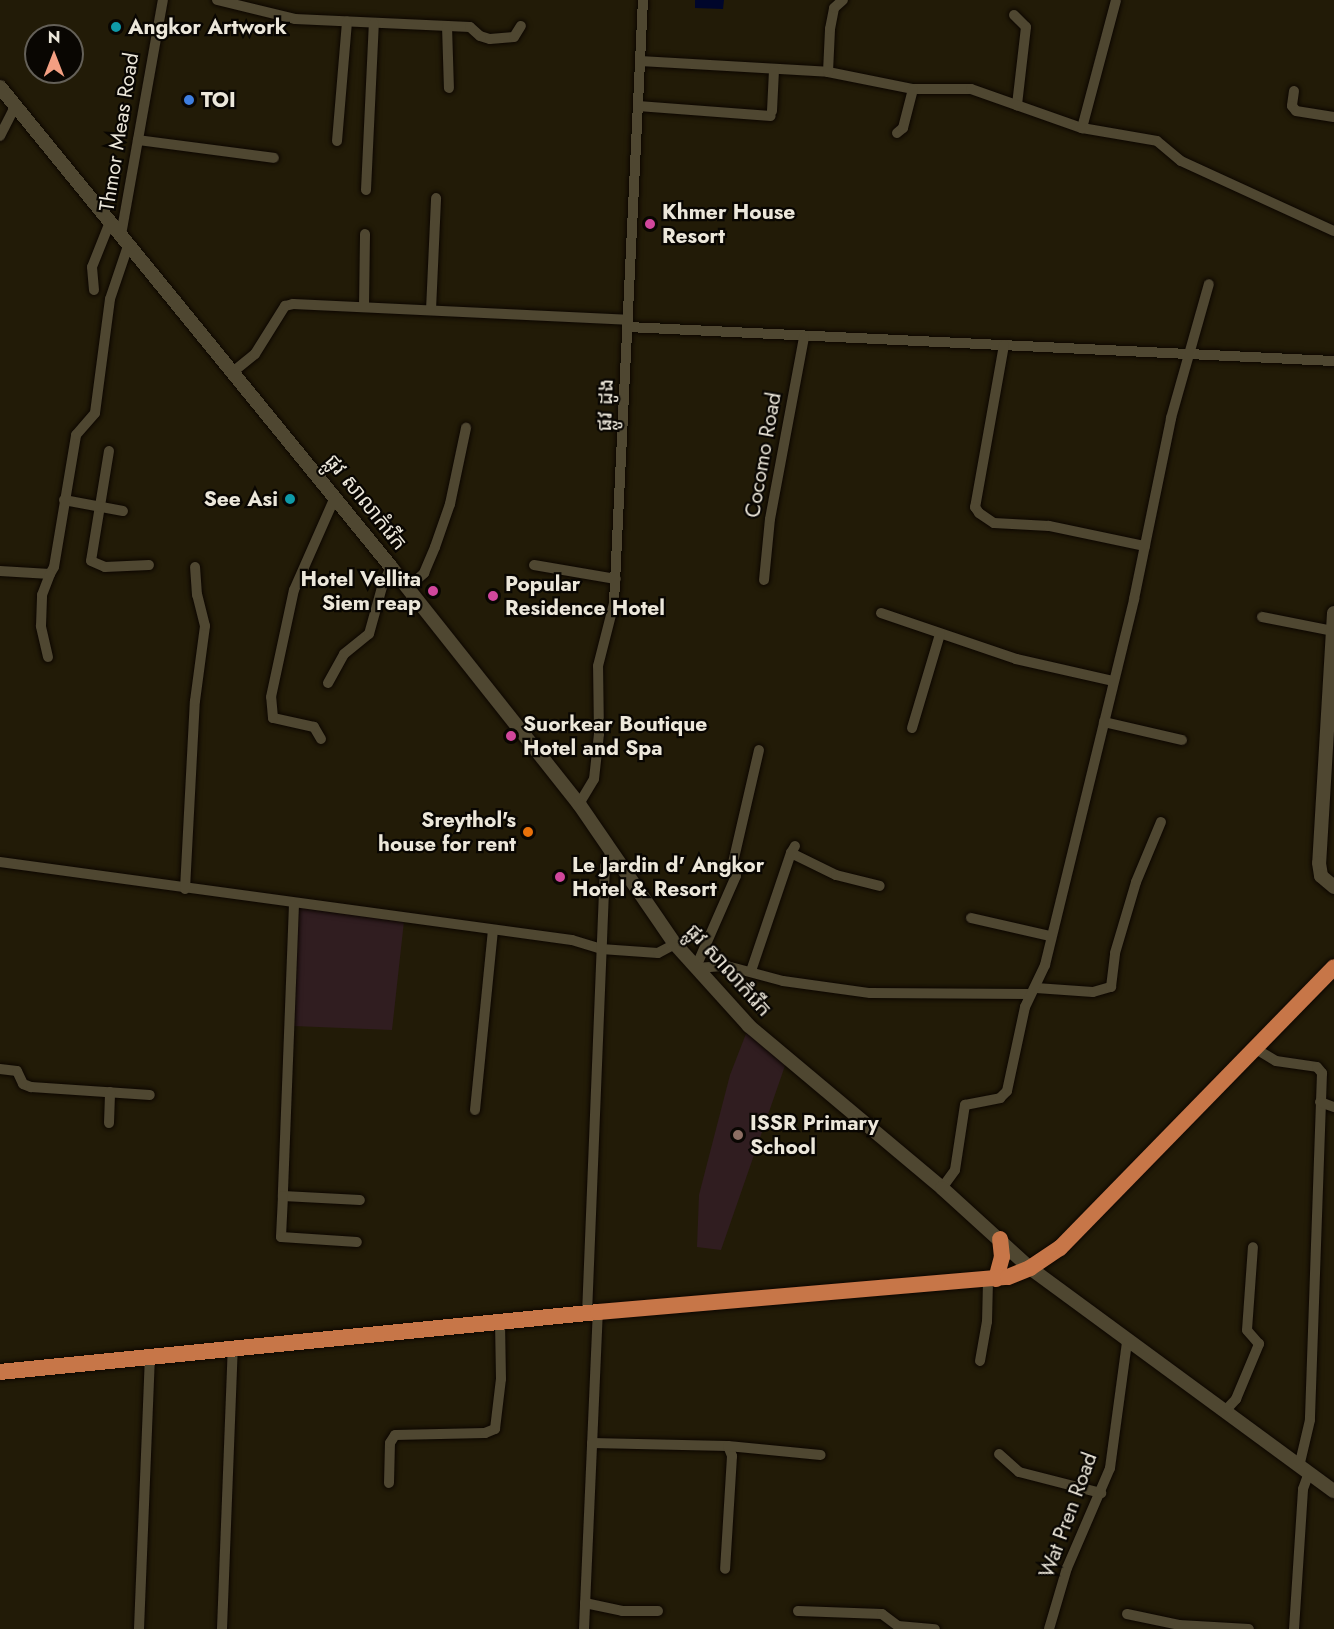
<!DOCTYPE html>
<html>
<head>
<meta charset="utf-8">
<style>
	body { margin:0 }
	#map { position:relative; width:1334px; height:1629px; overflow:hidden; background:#221b07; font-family:Jost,"Noto Sans Khmer",sans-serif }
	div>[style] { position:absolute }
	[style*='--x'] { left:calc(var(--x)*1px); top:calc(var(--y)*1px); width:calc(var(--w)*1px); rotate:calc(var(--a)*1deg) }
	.education>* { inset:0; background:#301d20 }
	.water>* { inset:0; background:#00062b }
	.roads { filter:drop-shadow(0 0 2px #0c0600) drop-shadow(0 0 2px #0c0600) }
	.minor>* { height:10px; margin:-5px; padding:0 5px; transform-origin:5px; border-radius:5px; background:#4f4731 }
	.tertiary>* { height:14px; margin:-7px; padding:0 7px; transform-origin:7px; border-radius:7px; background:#4f4731 }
	.trunk>* { height:16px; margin:-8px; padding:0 8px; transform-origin:8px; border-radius:8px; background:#c77648 }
	.dots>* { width:16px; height:16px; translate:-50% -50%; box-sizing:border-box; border:3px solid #090602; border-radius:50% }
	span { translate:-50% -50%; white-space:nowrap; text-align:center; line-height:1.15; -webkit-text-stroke:4.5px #090602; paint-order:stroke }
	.poi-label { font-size:21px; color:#ece7da; font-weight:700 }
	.left { translate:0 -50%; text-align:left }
	.right { translate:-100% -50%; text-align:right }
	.street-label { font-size:21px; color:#ece7da }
	.north { position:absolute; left:24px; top:24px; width:60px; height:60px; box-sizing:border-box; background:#090602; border:2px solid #646058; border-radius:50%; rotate:0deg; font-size:16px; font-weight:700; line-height:24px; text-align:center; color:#ece7da }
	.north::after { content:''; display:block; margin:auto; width:21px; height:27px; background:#f39f82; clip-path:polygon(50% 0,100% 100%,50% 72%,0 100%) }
</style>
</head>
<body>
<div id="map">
	<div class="education">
		<div style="clip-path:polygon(299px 907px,404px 921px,392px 1030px,294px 1026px)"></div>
		<div style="clip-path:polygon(749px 1026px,788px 1057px,721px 1250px,697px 1247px,699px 1195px,730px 1075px)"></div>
	</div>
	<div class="water">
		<div style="clip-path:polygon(695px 0,724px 0,723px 9px,695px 8px)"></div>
	</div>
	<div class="roads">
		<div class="minor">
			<div style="--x:217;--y:0;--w:80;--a:13.7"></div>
			<div style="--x:295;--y:19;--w:175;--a:2.6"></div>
			<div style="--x:470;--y:27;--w:13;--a:42"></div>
			<div style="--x:480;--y:36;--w:10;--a:17"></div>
			<div style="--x:490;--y:39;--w:24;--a:-5"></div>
			<div style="--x:514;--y:37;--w:13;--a:-58"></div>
			<div style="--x:1014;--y:15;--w:17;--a:45"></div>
			<div style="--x:1026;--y:27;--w:79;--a:96.6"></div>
			<div style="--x:447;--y:26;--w:62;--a:88.2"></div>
			<div style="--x:640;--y:61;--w:188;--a:3.3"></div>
			<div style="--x:828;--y:72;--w:87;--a:11.3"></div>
			<div style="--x:913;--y:89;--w:58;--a:0"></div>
			<div style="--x:971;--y:89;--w:118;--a:19.4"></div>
			<div style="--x:1082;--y:128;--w:76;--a:9.8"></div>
			<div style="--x:1157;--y:141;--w:31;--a:40"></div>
			<div style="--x:1181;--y:161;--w:168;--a:24.6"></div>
			<div style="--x:828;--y:72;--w:43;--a:-87.3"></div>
			<div style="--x:830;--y:29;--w:21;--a:-79"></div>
			<div style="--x:834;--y:8;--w:12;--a:-42"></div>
			<div style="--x:1294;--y:91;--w:15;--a:98"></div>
			<div style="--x:1292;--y:106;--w:6;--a:51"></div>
			<div style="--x:1296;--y:111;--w:38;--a:9"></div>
			<div style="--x:638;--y:106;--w:133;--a:4.3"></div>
			<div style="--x:772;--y:111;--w:41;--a:-87.2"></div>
			<div style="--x:1082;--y:128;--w:132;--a:-75.1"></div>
			<div style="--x:897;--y:133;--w:8;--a:-40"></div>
			<div style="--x:903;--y:128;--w:40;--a:-75.6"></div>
			<div style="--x:0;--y:136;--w:34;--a:-63"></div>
			<div style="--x:138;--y:140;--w:137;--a:7.5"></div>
			<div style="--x:337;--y:141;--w:120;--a:-85.2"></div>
			<div style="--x:366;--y:190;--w:167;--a:-87.3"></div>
			<div style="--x:121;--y:235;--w:239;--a:-79.9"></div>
			<div style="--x:94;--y:290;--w:23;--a:-95"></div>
			<div style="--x:92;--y:267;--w:48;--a:-68.2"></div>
			<div style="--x:364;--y:307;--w:73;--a:-89.2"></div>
			<div style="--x:431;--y:310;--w:112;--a:-87.4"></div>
			<div style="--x:628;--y:327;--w:707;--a:2.76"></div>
			<div style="--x:1004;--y:345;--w:165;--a:100.1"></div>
			<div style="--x:975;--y:507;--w:7;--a:56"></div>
			<div style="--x:979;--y:513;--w:18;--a:34"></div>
			<div style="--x:994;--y:523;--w:55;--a:3.1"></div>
			<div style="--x:1049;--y:526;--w:98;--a:11.8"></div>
			<div style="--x:234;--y:371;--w:27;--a:-39"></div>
			<div style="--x:255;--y:354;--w:57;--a:-58"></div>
			<div style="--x:285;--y:306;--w:8;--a:-14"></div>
			<div style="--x:293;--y:304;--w:335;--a:2.7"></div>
			<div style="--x:109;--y:451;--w:111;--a:99.3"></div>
			<div style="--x:91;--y:561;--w:15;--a:23"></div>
			<div style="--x:105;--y:567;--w:44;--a:-2.6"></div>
			<div style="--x:64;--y:500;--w:60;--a:10.6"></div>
			<div style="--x:534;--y:565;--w:83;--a:9.7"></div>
			<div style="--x:0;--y:571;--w:50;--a:3.4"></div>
			<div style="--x:50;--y:574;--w:8;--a:-60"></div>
			<div style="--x:54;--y:567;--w:134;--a:-80.5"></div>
			<div style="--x:76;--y:435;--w:29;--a:-49"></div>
			<div style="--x:95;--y:413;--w:115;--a:-82.5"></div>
			<div style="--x:110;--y:299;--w:59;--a:-71.3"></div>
			<div style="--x:764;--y:580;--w:61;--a:-84.4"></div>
			<div style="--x:770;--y:519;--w:185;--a:-79.4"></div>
			<div style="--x:407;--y:588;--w:23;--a:-41"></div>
			<div style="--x:424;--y:573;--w:28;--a:-67"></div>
			<div style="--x:435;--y:547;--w:46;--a:-70.8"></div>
			<div style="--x:450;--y:504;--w:78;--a:-78.1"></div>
			<div style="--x:881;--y:613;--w:143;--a:18.8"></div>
			<div style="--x:1016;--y:659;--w:99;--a:12.8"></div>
			<div style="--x:1262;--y:617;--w:72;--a:11.2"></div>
			<div style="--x:48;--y:657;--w:32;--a:-103"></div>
			<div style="--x:41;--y:626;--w:31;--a:-88"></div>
			<div style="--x:42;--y:595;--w:22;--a:-69"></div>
			<div style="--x:328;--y:683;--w:33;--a:-61"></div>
			<div style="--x:344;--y:654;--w:32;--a:-39"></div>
			<div style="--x:369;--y:634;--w:49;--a:-74.5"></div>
			<div style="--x:382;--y:587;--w:22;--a:-66"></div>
			<div style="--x:1104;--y:722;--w:80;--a:13"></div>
			<div style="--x:912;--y:728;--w:98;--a:-73.4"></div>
			<div style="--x:321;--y:739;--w:14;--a:-120"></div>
			<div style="--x:314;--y:727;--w:42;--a:-167.6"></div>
			<div style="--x:273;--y:718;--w:21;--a:-95"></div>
			<div style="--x:271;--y:697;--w:109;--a:-77.9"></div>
			<div style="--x:294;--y:590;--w:102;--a:-66.2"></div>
			<div style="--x:579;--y:804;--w:29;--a:-59"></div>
			<div style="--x:594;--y:779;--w:45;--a:-83.7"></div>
			<div style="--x:599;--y:734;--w:68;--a:-90.8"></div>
			<div style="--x:598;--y:666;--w:65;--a:-75.7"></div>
			<div style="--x:614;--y:603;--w:604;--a:-87.25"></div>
			<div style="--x:795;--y:846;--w:8;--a:120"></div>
			<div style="--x:791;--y:853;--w:50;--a:26.1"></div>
			<div style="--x:836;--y:875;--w:45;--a:14"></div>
			<div style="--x:0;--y:862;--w:577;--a:7.77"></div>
			<div style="--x:572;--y:940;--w:30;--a:17"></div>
			<div style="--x:601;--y:949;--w:57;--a:4"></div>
			<div style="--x:658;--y:953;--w:19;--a:-28"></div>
			<div style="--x:185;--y:889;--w:188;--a:-87"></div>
			<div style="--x:195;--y:701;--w:76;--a:-82.4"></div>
			<div style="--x:205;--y:626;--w:32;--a:-104"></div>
			<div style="--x:197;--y:595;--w:28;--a:-94"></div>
			<div style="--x:294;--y:904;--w:292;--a:92.2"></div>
			<div style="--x:283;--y:1196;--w:77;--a:3"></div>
			<div style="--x:971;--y:918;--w:81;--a:12.8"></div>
			<div style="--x:696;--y:967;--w:99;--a:-66.3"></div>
			<div style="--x:736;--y:876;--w:10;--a:-114"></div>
			<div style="--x:732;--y:867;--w:120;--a:-77"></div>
			<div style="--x:696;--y:968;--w:31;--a:-4"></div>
			<div style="--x:727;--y:966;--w:58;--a:15"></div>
			<div style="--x:783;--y:981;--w:88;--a:7.9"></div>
			<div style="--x:870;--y:993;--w:160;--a:0.4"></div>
			<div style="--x:751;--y:971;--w:125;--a:-71.3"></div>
			<div style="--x:1036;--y:988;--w:57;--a:4"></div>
			<div style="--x:1093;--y:992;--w:19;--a:-16"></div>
			<div style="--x:1111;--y:987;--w:34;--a:-83"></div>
			<div style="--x:1115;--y:953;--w:74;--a:-73.5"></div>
			<div style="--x:1136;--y:882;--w:65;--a:-67.4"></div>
			<div style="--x:1256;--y:1049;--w:23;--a:31"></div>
			<div style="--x:1276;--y:1061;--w:41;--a:8.3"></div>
			<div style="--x:1317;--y:1067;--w:8;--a:50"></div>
			<div style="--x:1322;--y:1073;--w:347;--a:92"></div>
			<div style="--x:1310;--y:1420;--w:48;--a:103.2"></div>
			<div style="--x:0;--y:1069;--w:17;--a:7"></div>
			<div style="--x:17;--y:1071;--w:14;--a:65"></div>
			<div style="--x:23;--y:1084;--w:9;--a:21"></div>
			<div style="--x:31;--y:1087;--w:119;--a:3.8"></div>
			<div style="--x:1320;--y:1102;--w:15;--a:20"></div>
			<div style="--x:475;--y:1110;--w:181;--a:-84.3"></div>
			<div style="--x:109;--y:1123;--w:31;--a:-88"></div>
			<div style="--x:942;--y:1188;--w:22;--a:-54"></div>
			<div style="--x:955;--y:1170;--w:66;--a:-81.3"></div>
			<div style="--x:965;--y:1105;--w:36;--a:-11"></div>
			<div style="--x:1000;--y:1098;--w:10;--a:-45"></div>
			<div style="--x:1007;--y:1091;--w:86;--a:-77.9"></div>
			<div style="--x:1025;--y:1007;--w:47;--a:-64.5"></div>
			<div style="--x:1045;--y:965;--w:377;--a:-76.3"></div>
			<div style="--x:1134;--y:599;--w:185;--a:-78.4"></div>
			<div style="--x:1171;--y:418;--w:139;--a:-74.2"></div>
			<div style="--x:283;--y:1196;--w:41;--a:92.8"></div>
			<div style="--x:281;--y:1237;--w:76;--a:3.8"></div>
			<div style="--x:587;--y:1314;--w:448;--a:-87.7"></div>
			<div style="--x:605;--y:866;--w:17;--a:-66"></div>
			<div style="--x:980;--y:1361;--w:40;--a:-80"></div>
			<div style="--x:987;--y:1322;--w:42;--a:-88.6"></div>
			<div style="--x:1224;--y:1412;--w:18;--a:-47"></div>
			<div style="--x:1236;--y:1399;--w:60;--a:-67.3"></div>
			<div style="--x:1259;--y:1344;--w:18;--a:-131"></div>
			<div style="--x:1247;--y:1330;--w:83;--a:-85.9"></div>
			<div style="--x:592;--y:1443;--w:136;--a:1.3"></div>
			<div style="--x:728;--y:1446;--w:11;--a:68"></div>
			<div style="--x:732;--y:1456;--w:113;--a:93.5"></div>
			<div style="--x:728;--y:1446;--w:93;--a:5.5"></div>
			<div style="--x:999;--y:1454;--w:27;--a:42"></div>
			<div style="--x:1019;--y:1472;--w:85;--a:14.4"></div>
			<div style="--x:389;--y:1483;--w:40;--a:-88.6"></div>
			<div style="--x:390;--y:1443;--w:9;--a:-58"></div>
			<div style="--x:395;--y:1435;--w:90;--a:-1.3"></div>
			<div style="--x:485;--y:1433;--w:11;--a:-22"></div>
			<div style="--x:495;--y:1429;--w:50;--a:-83.2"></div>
			<div style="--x:501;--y:1379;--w:57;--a:-91"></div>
			<div style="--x:585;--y:1603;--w:38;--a:12"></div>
			<div style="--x:622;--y:1611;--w:36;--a:0"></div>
			<div style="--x:798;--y:1611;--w:84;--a:2"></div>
			<div style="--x:882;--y:1614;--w:20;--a:37"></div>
			<div style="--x:898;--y:1626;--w:37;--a:5"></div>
			<div style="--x:1127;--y:1614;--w:53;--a:11.9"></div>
			<div style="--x:1179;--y:1625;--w:70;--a:3.3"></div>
			<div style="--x:139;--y:1629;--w:272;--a:-87.7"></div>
			<div style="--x:222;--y:1629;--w:280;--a:-87.8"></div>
			<div style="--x:584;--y:1629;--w:317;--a:-87.5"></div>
			<div style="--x:1049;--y:1629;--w:64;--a:-73.6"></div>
			<div style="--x:1067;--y:1568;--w:109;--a:-66.7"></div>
			<div style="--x:1110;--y:1468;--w:127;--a:-82.3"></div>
			<div style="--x:1294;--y:1629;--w:140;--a:-86.3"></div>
			<div style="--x:1303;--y:1489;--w:15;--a:-70"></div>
		</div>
		<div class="tertiary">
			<div style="--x:0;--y:87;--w:619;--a:50.83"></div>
			<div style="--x:391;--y:567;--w:303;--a:51.6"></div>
			<div style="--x:579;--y:804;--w:170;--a:55.6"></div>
			<div style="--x:675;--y:944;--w:110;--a:47.9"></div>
			<div style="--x:749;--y:1026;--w:252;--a:40"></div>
			<div style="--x:942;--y:1188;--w:119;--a:42.3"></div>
			<div style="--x:1030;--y:1268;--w:377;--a:36.3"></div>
			<div style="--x:1334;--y:613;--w:250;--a:93.4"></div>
			<div style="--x:1319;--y:863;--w:13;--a:81"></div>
			<div style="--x:1321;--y:876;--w:17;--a:40"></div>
		</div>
		<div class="trunk">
			<div style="--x:996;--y:1279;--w:23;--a:-75"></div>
			<div style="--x:1002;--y:1257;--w:18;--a:-96"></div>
			<div style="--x:0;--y:1372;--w:601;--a:-5.73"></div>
			<div style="--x:598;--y:1312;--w:411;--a:-4.9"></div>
			<div style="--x:1008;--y:1277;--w:24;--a:-22"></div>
			<div style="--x:1030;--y:1268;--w:36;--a:-34"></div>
			<div style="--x:1060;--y:1248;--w:392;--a:-45.7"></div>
		</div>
	</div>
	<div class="dots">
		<div style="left:116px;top:27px;background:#0f9aa8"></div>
		<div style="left:189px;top:100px;background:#3f7fe0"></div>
		<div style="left:650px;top:224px;background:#d1479c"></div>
		<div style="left:290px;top:499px;background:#0f9aa8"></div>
		<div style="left:433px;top:591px;background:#d1479c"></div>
		<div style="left:493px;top:596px;background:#d1479c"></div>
		<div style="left:511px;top:736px;background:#d1479c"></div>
		<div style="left:528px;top:832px;background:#e8710a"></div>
		<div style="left:560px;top:877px;background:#d1479c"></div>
		<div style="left:738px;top:1135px;background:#8d6e63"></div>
	</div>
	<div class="poi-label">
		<span class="left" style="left:128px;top:27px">Angkor Artwork</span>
		<span class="left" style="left:201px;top:100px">TOI</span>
		<span class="left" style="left:662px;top:224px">Khmer House<br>Resort</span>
		<span class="right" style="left:278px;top:499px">See Asi</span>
		<span class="right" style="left:421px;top:591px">Hotel Vellita<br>Siem reap</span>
		<span class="left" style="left:505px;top:596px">Popular<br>Residence Hotel</span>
		<span class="left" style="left:523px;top:736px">Suorkear Boutique<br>Hotel and Spa</span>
		<span class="right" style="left:516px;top:832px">Sreythol's<br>house for rent</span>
		<span class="left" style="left:572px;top:877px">Le Jardin d' Angkor<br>Hotel &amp; Resort</span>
		<span class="left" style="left:750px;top:1135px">ISSR Primary<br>School</span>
	</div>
	<div class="street-label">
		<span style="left:119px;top:132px;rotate:-81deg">Thmor Meas Road</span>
		<span style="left:605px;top:405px;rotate:-88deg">ផ្លូវ ដូង</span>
		<span style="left:763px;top:455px;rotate:-80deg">Cocomo Road</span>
		<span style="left:366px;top:502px;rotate:51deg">ផ្លូវ សាលាកំរើក</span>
		<span style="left:729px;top:970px;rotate:48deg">ផ្លូវ សាលាកំរើក</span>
		<span style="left:1068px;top:1515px;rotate:-70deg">Wat Pren Road</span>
	</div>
	<div class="north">N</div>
</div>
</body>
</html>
